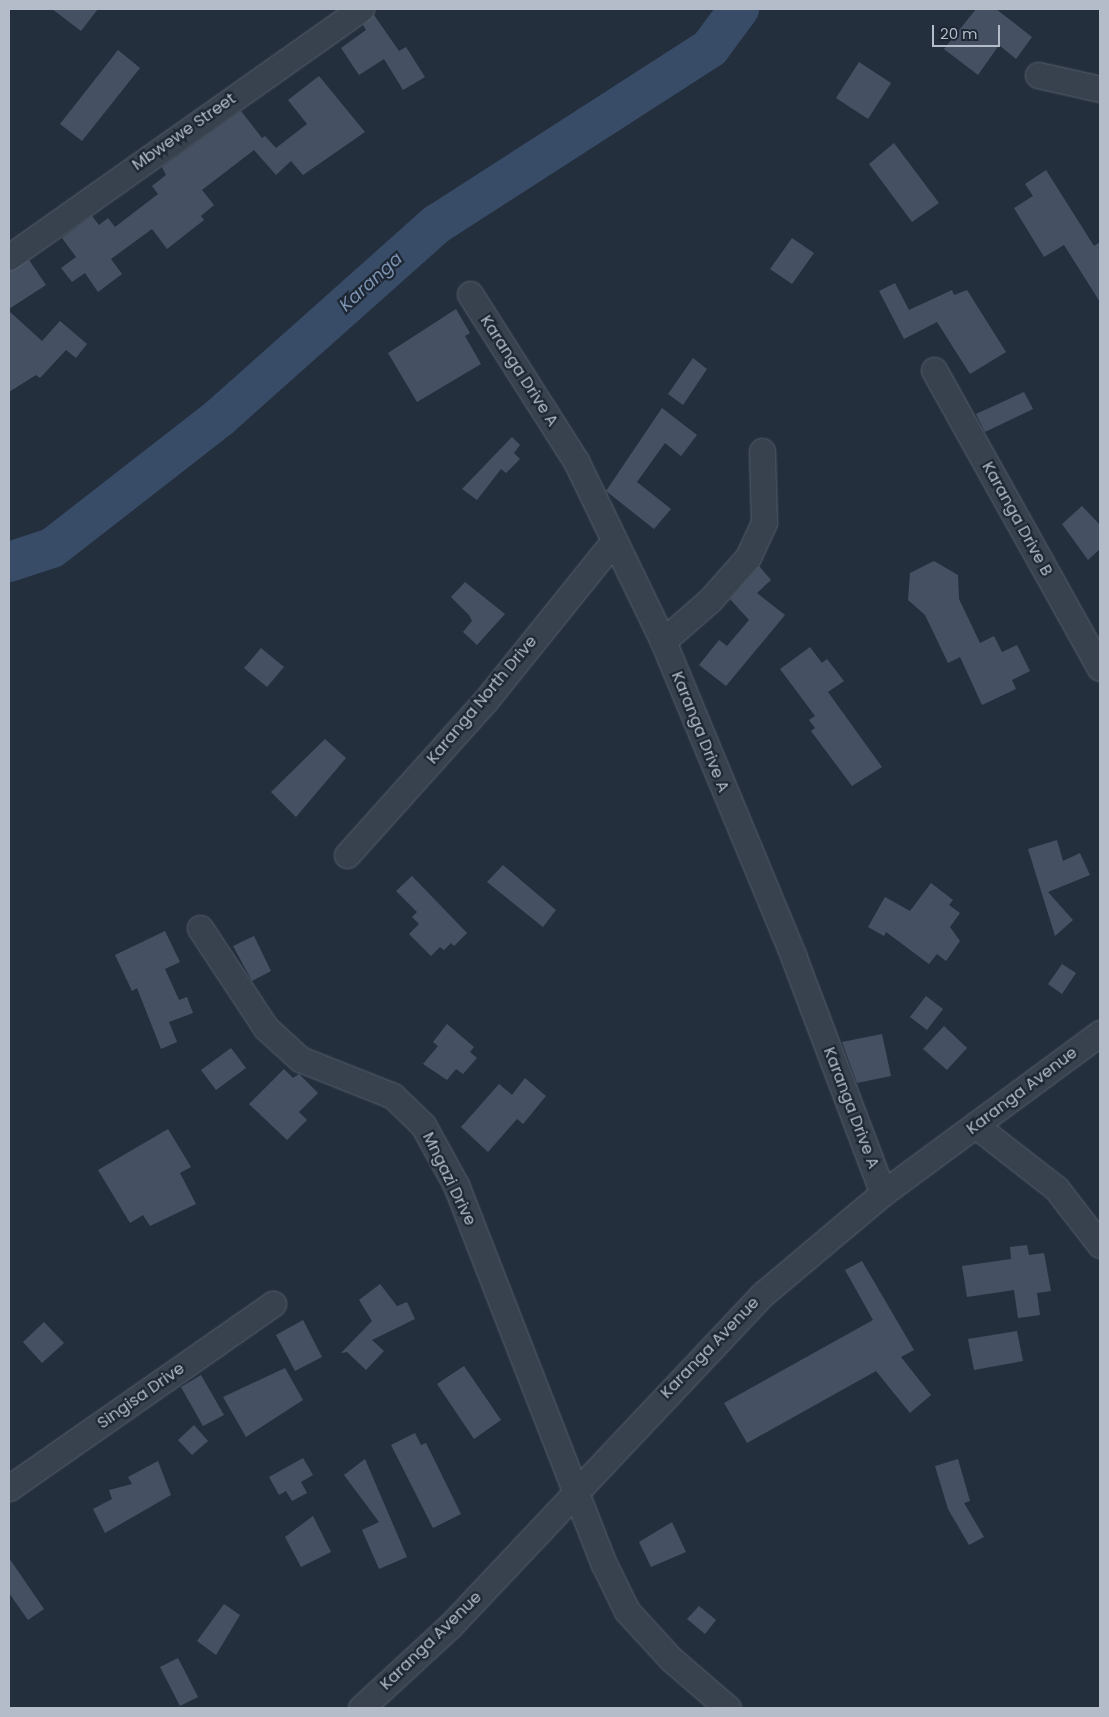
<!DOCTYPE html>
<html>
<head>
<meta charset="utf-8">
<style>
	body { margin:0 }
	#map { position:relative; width:1109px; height:1717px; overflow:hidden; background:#242f3e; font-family:Poppins,sans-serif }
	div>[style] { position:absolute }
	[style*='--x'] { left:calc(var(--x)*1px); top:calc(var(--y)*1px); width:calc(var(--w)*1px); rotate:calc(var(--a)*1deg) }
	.river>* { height:40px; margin:-20px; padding:0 20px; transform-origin:20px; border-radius:20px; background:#394c67 }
	.building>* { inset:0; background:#455162 }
	.roads { filter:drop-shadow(0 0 1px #565f6c) drop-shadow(0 0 1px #565f6c) }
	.minor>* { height:25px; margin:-12.5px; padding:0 12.5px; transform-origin:12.5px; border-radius:12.5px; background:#38414e }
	span { translate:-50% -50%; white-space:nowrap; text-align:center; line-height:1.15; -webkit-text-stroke:4.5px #1d2633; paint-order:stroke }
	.street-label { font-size:16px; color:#b4bcc9 }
	.water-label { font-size:18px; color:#7c92b1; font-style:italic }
	.frame { position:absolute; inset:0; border:10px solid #b4bcc9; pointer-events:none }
	.scale { position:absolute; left:932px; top:25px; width:68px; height:22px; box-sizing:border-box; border:2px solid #b4bcc9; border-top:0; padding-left:6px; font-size:15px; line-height:18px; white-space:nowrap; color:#b4bcc9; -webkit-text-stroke:4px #1d2633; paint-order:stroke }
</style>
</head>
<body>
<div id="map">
	<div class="river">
		<div style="--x:9;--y:562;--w:45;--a:-18"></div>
		<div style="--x:52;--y:548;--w:212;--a:-37.9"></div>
		<div style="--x:219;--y:418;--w:292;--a:-41.7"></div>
		<div style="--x:437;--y:224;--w:325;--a:-32.8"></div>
		<div style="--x:710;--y:48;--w:49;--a:-53.4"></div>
	</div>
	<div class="building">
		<div style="clip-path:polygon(52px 9px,98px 9px,81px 31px)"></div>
		<div style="clip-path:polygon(976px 9px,996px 9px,1032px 37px,1016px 59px,999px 45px,978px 75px,944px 49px)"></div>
		<div style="clip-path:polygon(374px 15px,399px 51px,406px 47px,425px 77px,403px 90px,384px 59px,359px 75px,341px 48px,366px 30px,363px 25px)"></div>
		<div style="clip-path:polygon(118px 50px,140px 68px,82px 141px,60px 124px)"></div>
		<div style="clip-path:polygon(859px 62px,891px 83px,868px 119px,836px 98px)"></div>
		<div style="clip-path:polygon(319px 76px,365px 132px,303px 175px,291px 161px,276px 175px,254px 150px,202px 190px,214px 205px,201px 216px,204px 220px,167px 249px,152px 229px,111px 259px,122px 274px,98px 292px,85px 273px,72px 282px,61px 268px,76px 257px,62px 238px,92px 216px,99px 225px,108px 218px,115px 227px,158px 194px,152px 186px,166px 175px,162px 167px,241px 111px,262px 138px,265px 136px,276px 148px,307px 124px,288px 100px)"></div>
		<div style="clip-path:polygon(894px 143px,939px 203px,912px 222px,869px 164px)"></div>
		<div style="clip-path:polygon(1046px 170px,1094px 246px,1100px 242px,1100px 302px,1064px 245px,1044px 257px,1014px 208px,1033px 196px,1025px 184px)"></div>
		<div style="clip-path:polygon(792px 238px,814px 253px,792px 284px,770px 269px)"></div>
		<div style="clip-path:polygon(29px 260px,46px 285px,9px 309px,9px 271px)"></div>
		<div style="clip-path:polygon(895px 283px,909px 310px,952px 290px,954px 295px,967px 290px,1006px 352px,970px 374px,937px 322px,904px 339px,879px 291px)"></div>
		<div style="clip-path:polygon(456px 309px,470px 333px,465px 336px,481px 364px,417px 402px,388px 353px)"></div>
		<div style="clip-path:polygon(9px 311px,42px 341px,60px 321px,87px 344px,76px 358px,66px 350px,40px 378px,36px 375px,9px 392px)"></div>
		<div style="clip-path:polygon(693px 358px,707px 369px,683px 405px,668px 394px)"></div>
		<div style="clip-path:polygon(1024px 392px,1033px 409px,985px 432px,976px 414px)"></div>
		<div style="clip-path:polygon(662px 408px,697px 435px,681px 456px,665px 443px,637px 482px,671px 509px,654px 529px,606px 491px)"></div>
		<div style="clip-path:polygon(512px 437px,520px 445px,514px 453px,520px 459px,506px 473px,501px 469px,477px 500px,462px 489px)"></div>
		<div style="clip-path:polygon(1082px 506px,1100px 525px,1100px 549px,1088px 560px,1062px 524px)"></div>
		<div style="clip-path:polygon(934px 561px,958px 575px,959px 599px,980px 643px,994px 636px,1002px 652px,1017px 645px,1030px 671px,1012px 680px,1016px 689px,982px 705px,960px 657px,948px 663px,925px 615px,908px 600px,910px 573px)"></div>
		<div style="clip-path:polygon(759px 566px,771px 580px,757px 593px,785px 615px,726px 686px,699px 665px,719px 640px,727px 646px,749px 620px,730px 599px)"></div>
		<div style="clip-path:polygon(465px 582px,505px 614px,477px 645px,463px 632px,472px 621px,469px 615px,451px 597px)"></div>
		<div style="clip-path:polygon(810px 647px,822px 663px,827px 659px,844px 681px,828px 692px,882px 767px,852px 786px,811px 731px,815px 728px,809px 720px,815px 716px,780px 669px)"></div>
		<div style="clip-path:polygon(261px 648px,284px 667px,267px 687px,244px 668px)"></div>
		<div style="clip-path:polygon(325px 739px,346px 758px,296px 817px,271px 792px)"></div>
		<div style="clip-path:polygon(1057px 840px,1063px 861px,1080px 853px,1090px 875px,1048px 892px,1073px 920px,1055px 936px,1028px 849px)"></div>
		<div style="clip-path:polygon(503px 865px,556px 910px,543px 927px,487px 882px)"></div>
		<div style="clip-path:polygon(412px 876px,467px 933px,454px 946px,451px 943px,444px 950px,440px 947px,431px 956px,409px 934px,419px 924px,412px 917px,417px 912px,396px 891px)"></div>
		<div style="clip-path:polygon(931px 883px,953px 900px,949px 905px,960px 913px,950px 927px,960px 941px,946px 961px,937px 954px,929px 964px,886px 932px,884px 936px,868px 927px,885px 897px,910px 911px)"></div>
		<div style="clip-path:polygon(165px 931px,180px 962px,165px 969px,179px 1000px,187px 997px,193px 1013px,169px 1022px,177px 1042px,161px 1049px,137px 988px,132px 991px,115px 955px)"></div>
		<div style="clip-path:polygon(254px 936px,271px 971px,252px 981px,233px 946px)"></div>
		<div style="clip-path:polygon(1062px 964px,1076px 973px,1062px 994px,1048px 984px)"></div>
		<div style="clip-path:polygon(926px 996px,943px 1009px,927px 1030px,910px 1017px)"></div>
		<div style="clip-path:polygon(447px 1024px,474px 1047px,470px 1052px,477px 1058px,463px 1074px,456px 1069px,447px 1080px,423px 1064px,438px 1046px,433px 1042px)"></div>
		<div style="clip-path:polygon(944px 1026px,967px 1048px,947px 1070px,923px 1049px)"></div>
		<div style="clip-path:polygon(882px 1034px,891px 1076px,857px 1083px,842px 1042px)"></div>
		<div style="clip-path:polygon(231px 1048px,246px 1068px,216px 1090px,201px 1070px)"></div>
		<div style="clip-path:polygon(284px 1069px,293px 1078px,299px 1074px,318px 1093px,299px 1112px,307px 1120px,287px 1140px,249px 1104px)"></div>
		<div style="clip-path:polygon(525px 1078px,546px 1096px,523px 1124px,517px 1119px,488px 1152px,461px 1127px,499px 1084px,512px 1095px)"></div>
		<div style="clip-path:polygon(168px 1129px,191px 1167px,180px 1173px,196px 1204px,150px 1226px,143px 1215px,130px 1223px,98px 1170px)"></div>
		<div style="clip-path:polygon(1027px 1245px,1029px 1255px,1044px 1253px,1051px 1291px,1037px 1293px,1040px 1315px,1018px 1318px,1014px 1290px,967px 1297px,962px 1266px,1011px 1259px,1010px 1247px)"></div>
		<div style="clip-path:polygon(862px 1261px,914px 1350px,901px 1357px,931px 1395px,910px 1413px,876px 1371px,747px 1443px,724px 1403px,873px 1320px,845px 1270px)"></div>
		<div style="clip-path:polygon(380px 1284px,397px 1306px,407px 1302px,415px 1319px,372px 1340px,384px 1351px,366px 1370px,347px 1352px,341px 1353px,372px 1321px,359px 1300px)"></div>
		<div style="clip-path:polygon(303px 1320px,322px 1357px,295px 1371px,276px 1335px)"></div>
		<div style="clip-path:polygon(44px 1322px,64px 1343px,42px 1363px,23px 1342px)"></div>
		<div style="clip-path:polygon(1017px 1331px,1023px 1361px,974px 1370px,968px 1339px)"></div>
		<div style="clip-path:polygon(464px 1366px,501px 1420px,474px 1439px,437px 1384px)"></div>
		<div style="clip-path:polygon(285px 1368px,303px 1400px,246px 1437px,223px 1397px)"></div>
		<div style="clip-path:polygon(201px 1375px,224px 1415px,203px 1426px,181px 1387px)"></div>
		<div style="clip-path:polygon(194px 1425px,208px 1441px,192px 1455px,178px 1440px)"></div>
		<div style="clip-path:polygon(415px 1433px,421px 1445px,426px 1443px,461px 1514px,433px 1528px,391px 1445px)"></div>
		<div style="clip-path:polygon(303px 1458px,313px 1475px,301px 1482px,307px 1493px,292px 1501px,286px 1491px,279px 1495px,269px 1477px)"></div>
		<div style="clip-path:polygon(365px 1459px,407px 1557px,379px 1569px,362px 1530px,379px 1522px,344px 1475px)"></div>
		<div style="clip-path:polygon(958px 1459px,970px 1501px,964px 1503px,984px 1537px,969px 1545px,948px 1509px,935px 1466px)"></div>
		<div style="clip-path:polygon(158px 1461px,171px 1495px,105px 1533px,93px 1509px,112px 1499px,109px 1490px,132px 1484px,128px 1477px)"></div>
		<div style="clip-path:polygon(313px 1516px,331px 1552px,301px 1567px,285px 1537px)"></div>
		<div style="clip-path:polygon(672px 1522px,686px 1552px,651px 1567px,639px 1542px)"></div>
		<div style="clip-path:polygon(9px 1558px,44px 1609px,28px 1620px,9px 1593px)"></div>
		<div style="clip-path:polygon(224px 1604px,240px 1615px,216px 1655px,197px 1641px)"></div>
		<div style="clip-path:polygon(699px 1606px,716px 1620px,705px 1634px,687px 1619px)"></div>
		<div style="clip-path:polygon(178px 1658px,198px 1697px,180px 1706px,160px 1667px)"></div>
	</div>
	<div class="roads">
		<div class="minor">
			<div style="--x:1038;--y:75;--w:64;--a:12.7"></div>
			<div style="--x:9;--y:257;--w:431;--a:-35.2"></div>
			<div style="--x:470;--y:294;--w:198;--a:57.6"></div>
			<div style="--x:576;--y:461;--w:200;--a:64.2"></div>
			<div style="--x:663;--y:641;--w:343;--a:67.5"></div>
			<div style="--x:794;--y:958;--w:251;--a:69.3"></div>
			<div style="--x:934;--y:370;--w:341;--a:60.9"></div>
			<div style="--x:663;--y:641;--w:62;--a:-41.1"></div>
			<div style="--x:710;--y:600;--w:57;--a:-48.5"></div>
			<div style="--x:748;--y:557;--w:38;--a:-65"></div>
			<div style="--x:764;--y:522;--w:71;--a:-91.6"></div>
			<div style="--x:347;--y:855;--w:208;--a:-48.1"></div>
			<div style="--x:486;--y:700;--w:203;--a:-51.2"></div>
			<div style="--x:200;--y:928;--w:120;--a:56.6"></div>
			<div style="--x:266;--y:1028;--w:46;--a:42.4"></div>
			<div style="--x:300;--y:1059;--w:100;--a:21.7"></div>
			<div style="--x:393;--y:1096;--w:42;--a:44"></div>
			<div style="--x:423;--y:1125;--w:68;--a:61.2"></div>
			<div style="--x:456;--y:1185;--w:407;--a:68.7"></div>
			<div style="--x:604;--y:1564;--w:52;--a:63.9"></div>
			<div style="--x:627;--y:1611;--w:65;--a:47.5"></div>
			<div style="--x:671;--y:1659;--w:75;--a:40.7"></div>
			<div style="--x:975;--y:1125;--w:103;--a:37.9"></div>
			<div style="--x:1056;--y:1188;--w:72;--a:52.3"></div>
			<div style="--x:9;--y:1488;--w:322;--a:-34.9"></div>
			<div style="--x:361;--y:1708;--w:121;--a:-42.7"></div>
			<div style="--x:450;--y:1626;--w:456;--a:-46.7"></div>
			<div style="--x:763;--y:1294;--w:157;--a:-40.1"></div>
			<div style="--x:883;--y:1193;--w:270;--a:-36.4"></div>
		</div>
	</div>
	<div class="street-label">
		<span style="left:184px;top:132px;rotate:-35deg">Mbwewe Street</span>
		<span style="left:519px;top:371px;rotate:57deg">Karanga Drive A</span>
		<span style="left:1017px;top:519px;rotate:61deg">Karanga Drive B</span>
		<span style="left:482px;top:700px;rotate:-50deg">Karanga North Drive</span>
		<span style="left:700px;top:732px;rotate:68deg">Karanga Drive A</span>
		<span style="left:1022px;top:1091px;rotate:-37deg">Karanga Avenue</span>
		<span style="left:851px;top:1108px;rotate:69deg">Karanga Drive A</span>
		<span style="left:449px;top:1179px;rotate:64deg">Mngazi Drive</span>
		<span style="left:710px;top:1348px;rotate:-46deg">Karanga Avenue</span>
		<span style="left:141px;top:1396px;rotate:-35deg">Singisa Drive</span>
		<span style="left:431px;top:1641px;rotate:-44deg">Karanga Avenue</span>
	</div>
	<div class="water-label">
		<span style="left:371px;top:282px;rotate:-42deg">Karanga</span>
	</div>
	<div class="frame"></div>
	<div class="scale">20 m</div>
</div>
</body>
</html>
